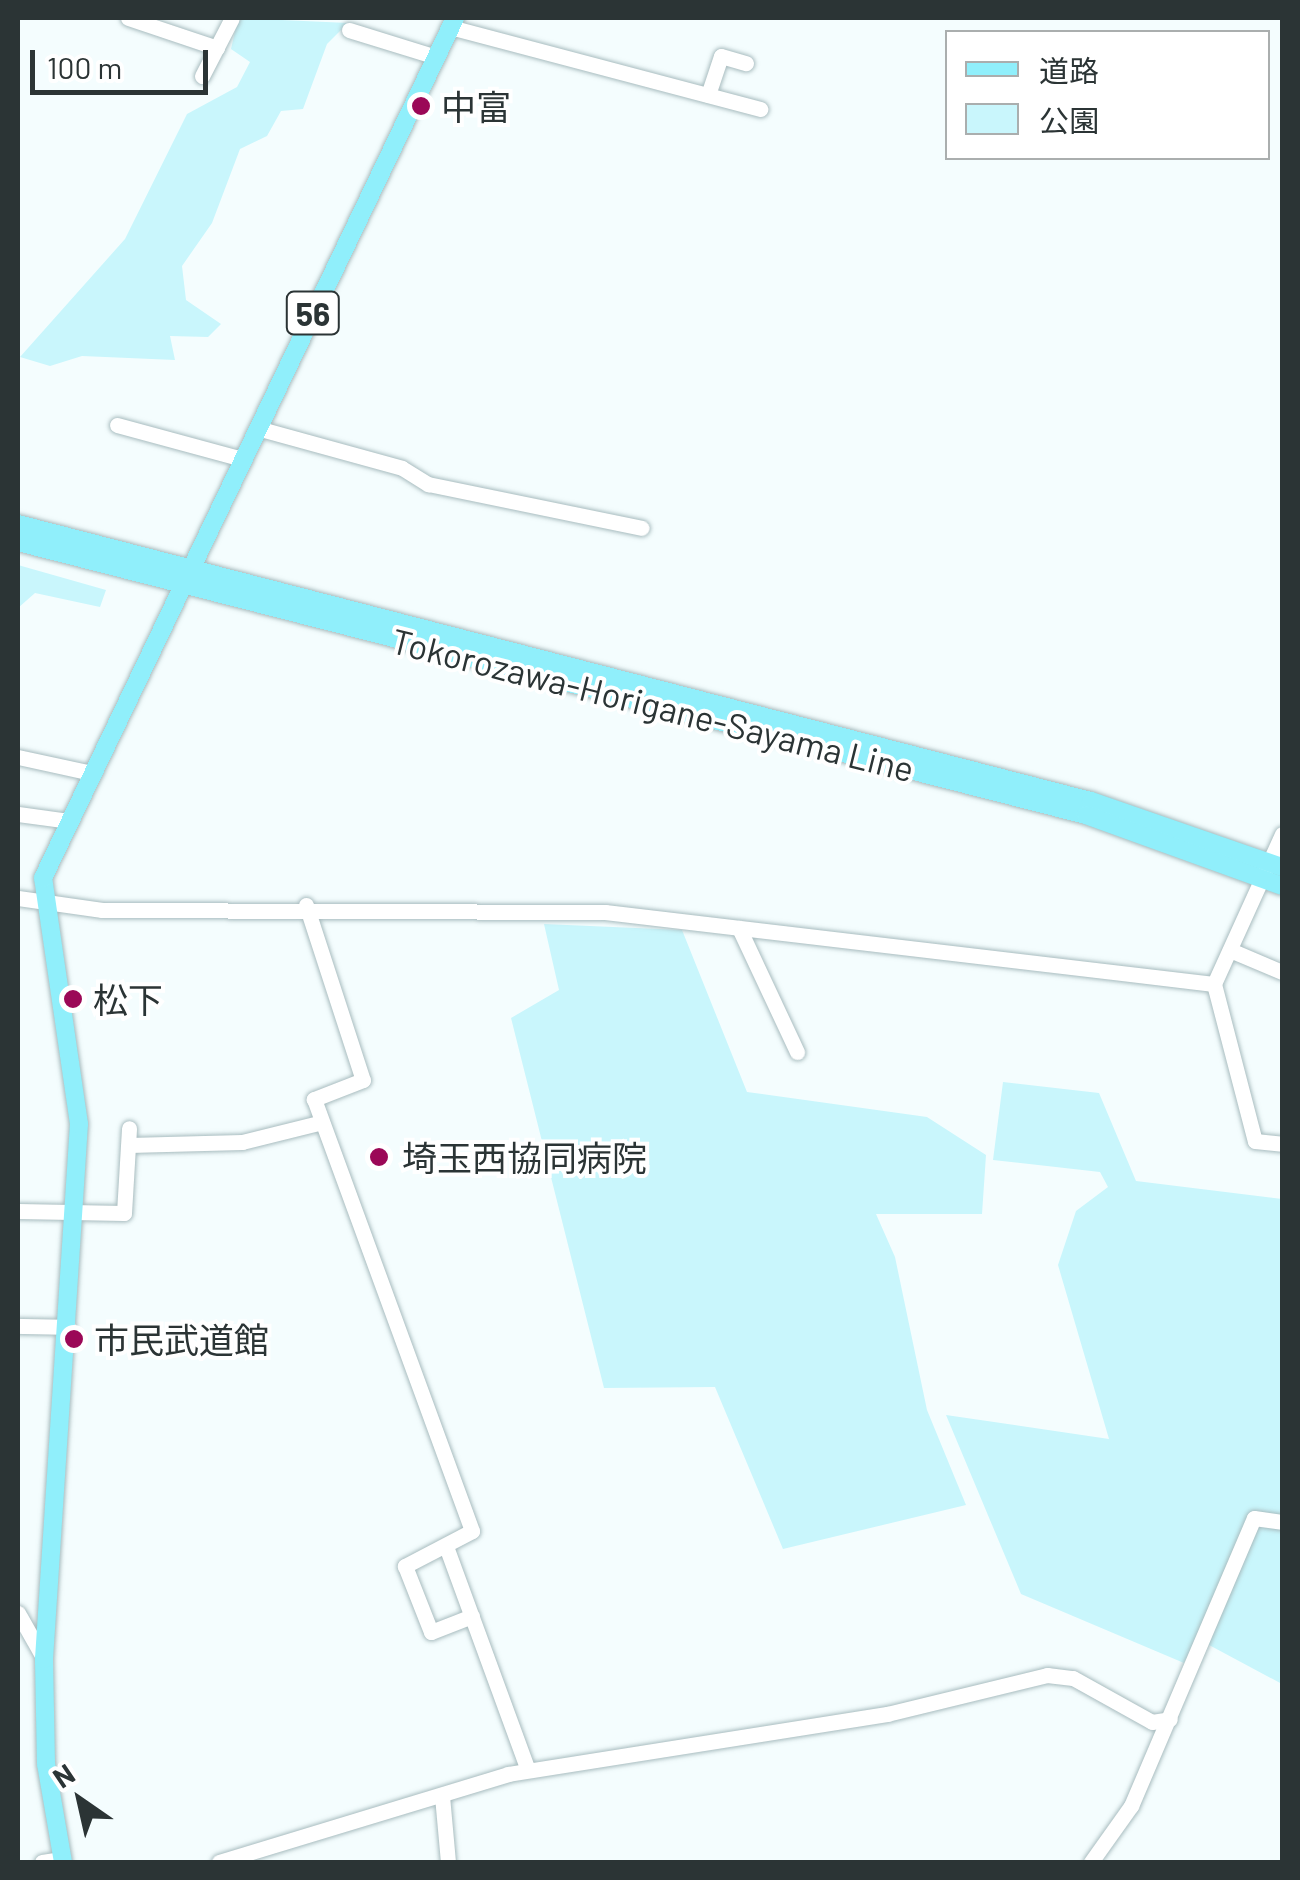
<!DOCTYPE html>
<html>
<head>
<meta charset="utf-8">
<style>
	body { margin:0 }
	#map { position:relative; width:1300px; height:1880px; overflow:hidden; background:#f4fdfe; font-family:Barlow,"Noto Sans JP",sans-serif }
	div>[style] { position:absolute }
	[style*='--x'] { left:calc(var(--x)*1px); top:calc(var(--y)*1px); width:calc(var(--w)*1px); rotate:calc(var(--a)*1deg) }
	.green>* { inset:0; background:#c9f6fc }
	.roads { filter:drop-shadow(0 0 2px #a8bcbf) drop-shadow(0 0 2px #a8bcbf) }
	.minor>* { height:15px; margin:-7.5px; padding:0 7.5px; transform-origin:7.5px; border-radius:7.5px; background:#fff }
	.major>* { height:18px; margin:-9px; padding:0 9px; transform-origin:9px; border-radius:9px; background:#90effb }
	.dots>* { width:28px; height:28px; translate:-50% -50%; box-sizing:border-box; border:5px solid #fff; border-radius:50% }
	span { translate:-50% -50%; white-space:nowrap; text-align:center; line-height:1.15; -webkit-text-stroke:8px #fff; paint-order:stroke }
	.shield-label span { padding:2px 8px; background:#fff; border:2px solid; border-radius:8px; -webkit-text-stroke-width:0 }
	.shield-label { font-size:32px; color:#2b3435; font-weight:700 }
	.poi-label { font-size:35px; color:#2b3435 }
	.left { translate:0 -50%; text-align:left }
	.street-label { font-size:35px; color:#2b3435 }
	.frame { position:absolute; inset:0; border:20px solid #2b3435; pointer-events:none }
	.legend { position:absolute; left:945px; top:30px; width:325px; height:130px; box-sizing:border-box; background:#fff; border:2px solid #aaaeae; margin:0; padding:12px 18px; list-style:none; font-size:30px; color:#2b3435 }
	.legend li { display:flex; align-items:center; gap:20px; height:50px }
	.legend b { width:50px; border:2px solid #aaaeae }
	.north { position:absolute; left:30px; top:1750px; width:100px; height:100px; -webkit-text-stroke:8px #fff; paint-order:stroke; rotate:326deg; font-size:28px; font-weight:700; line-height:40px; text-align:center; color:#2b3435 }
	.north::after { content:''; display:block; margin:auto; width:35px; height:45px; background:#2b3435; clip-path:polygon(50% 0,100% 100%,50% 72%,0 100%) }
	.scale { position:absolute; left:30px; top:50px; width:178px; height:45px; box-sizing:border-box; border:5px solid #2b3435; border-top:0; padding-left:12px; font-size:30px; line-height:35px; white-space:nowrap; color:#2b3435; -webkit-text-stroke:8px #fff; paint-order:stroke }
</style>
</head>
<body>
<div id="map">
	<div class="green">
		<div style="clip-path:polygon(238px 18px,348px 23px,327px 44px,303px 109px,281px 111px,267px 136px,240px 149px,212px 223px,182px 266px,186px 300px,221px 324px,208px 337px,170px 336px,175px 360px,82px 356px,50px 366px,20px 357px,125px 239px,187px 114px,237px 87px,250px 62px,231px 49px)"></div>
		<div style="clip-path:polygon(18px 565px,106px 590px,100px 607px,35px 593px,18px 608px)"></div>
		<div style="clip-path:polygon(544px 924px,682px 930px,747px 1092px,927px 1117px,986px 1155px,982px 1214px,876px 1214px,895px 1257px,927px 1410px,966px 1505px,783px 1549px,715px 1387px,604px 1388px,511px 1018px,559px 990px)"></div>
		<div style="clip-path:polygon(1003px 1082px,1099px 1093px,1136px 1181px,1282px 1199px,1282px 1684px,1196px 1638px,1184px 1663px,1021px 1594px,946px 1415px,1109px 1439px,1058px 1265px,1076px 1211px,1108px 1187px,1100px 1172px,993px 1160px)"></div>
	</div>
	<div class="roads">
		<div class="minor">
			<div style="--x:128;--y:18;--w:94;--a:18.6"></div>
			<div style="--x:450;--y:27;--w:321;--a:14.8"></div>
			<div style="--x:349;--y:30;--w:91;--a:17.2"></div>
			<div style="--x:202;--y:76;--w:65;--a:-62.7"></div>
			<div style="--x:708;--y:95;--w:41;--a:-71.6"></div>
			<div style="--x:721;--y:56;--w:26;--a:16"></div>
			<div style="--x:117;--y:425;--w:130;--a:15.2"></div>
			<div style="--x:257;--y:428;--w:150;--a:15.4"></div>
			<div style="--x:402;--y:468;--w:31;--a:32"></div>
			<div style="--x:428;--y:484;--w:218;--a:11.6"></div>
			<div style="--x:18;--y:757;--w:76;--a:12.2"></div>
			<div style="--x:18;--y:814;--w:51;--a:7.8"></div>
			<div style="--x:1282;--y:834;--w:165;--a:114.4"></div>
			<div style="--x:1214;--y:984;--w:162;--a:75.4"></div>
			<div style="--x:1255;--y:1141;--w:27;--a:6"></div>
			<div style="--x:18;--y:898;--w:85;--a:8.1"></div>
			<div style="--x:102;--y:910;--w:503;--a:0.23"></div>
			<div style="--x:605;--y:912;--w:613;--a:6.74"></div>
			<div style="--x:306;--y:905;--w:184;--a:72"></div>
			<div style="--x:363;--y:1080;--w:53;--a:158.8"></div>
			<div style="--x:314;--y:1099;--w:460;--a:69.9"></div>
			<div style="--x:472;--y:1531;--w:76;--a:152.4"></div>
			<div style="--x:405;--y:1566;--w:71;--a:68.5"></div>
			<div style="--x:431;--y:1632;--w:44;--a:-21.3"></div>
			<div style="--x:739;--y:928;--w:137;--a:64.9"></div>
			<div style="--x:1230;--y:950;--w:56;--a:22.9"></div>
			<div style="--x:129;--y:1145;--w:113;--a:-1.5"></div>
			<div style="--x:242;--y:1142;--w:82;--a:-14"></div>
			<div style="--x:18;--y:1211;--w:106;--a:1.1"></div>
			<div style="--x:124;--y:1213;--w:85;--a:-86.6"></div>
			<div style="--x:18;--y:1326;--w:50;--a:1.1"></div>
			<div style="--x:447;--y:1549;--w:235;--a:69.9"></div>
			<div style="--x:18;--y:1613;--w:53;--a:60.5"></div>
			<div style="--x:442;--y:1796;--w:66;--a:84.8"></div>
			<div style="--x:42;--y:1862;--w:20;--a:-9"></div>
			<div style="--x:219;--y:1862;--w:302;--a:-16.9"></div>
			<div style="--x:508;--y:1774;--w:384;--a:-9"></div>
			<div style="--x:887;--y:1714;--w:165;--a:-13.7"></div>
			<div style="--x:1047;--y:1675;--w:26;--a:7"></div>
			<div style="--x:1073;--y:1678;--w:90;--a:29.1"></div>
			<div style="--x:1152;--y:1722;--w:18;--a:-9"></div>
			<div style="--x:1091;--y:1862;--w:69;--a:-54.5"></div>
			<div style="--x:1131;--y:1806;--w:313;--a:-66.9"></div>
			<div style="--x:1254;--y:1518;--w:28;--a:8"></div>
		</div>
		<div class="major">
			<div style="--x:18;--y:524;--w:1108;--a:14.48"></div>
			<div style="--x:1091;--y:801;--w:202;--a:19.1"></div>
			<div style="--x:18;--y:542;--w:1102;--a:14.34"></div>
			<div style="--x:1086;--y:815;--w:208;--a:19.9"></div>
			<div style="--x:63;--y:1862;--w:99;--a:-99.8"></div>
			<div style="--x:46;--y:1764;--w:105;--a:-91.1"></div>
			<div style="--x:44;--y:1659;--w:536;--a:-86.26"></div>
			<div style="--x:79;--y:1124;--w:249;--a:-98.3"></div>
			<div style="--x:43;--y:878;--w:954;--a:-64.4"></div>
		</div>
	</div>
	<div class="dots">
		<div style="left:421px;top:106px;background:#9b0857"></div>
		<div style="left:73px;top:999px;background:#9b0857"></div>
		<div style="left:379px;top:1157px;background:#9b0857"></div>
		<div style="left:74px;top:1339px;background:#9b0857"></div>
	</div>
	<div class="shield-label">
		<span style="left:313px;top:313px">56</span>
	</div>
	<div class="poi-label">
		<span class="left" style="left:441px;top:106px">中富</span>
		<span class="left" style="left:93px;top:999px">松下</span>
		<span class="left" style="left:402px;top:1157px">埼玉西協同病院</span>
		<span class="left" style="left:94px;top:1339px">市民武道館</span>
	</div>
	<div class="street-label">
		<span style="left:653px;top:704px;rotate:14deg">Tokorozawa-Horigane-Sayama Line</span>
	</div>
	<div class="frame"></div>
	<ul class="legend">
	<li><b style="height:12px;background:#90effb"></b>道路</li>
	<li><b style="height:28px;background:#c9f6fc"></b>公園</li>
	</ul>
	<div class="north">N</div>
	<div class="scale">100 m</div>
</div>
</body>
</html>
